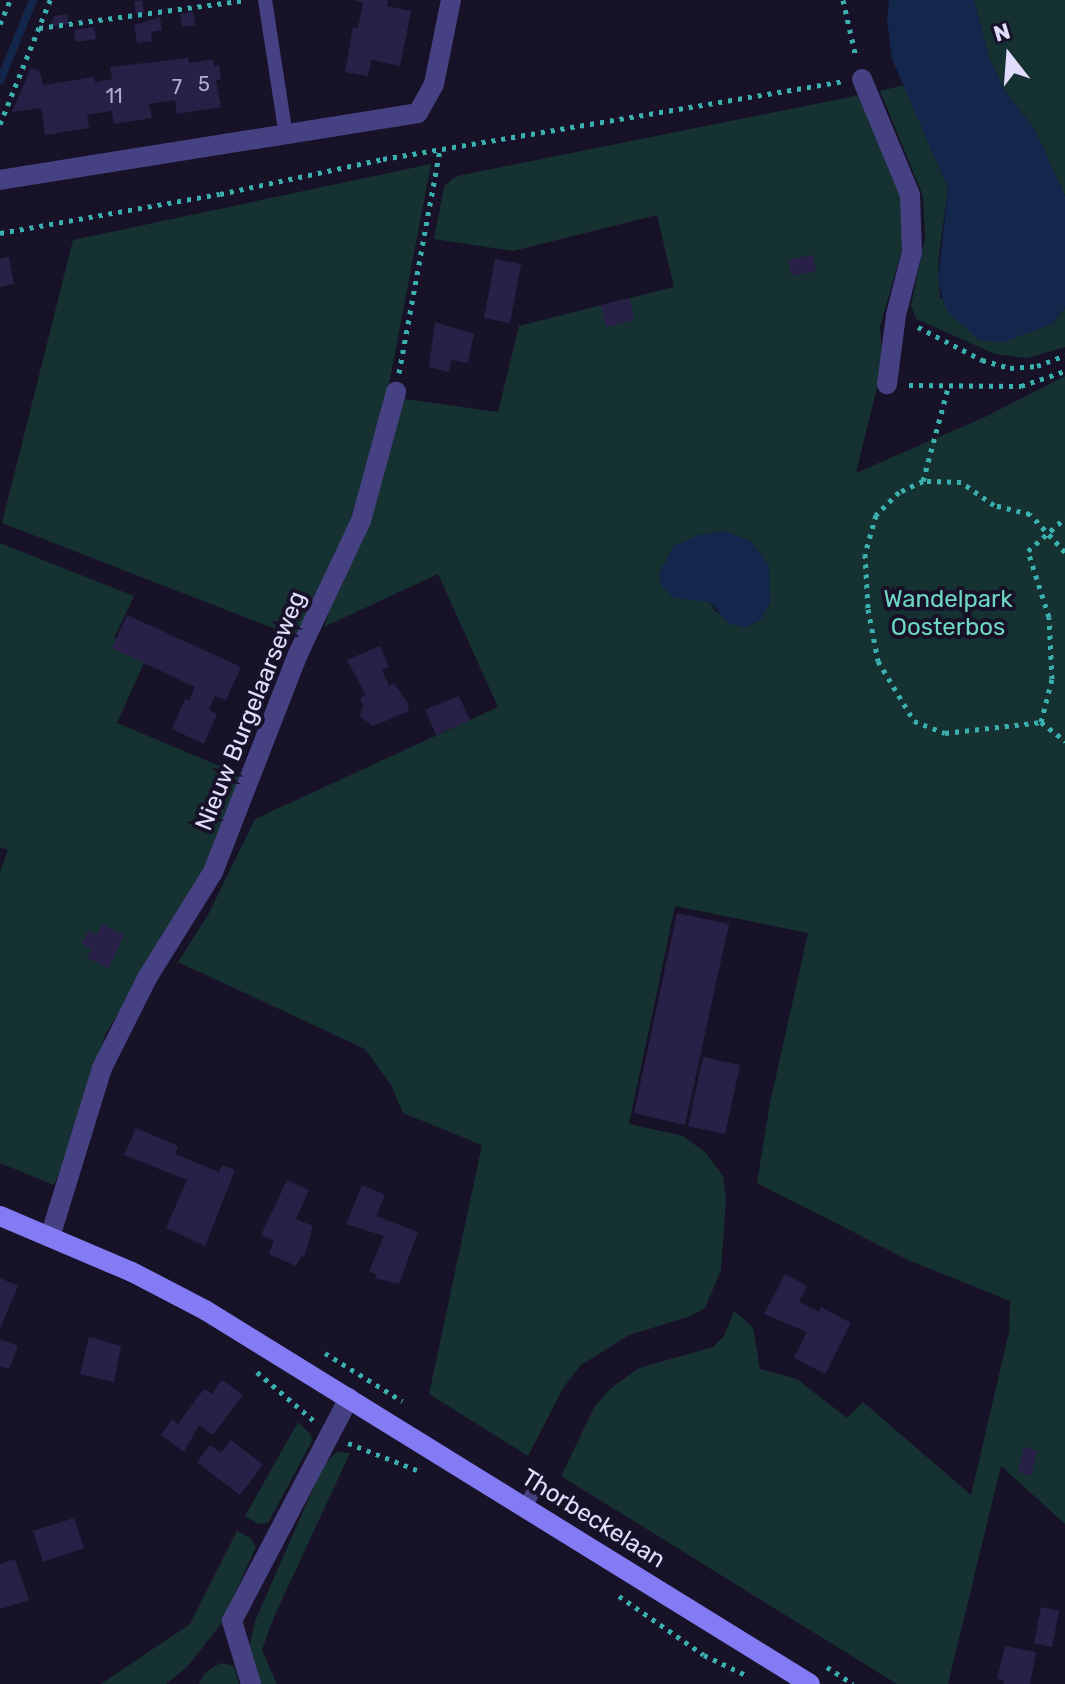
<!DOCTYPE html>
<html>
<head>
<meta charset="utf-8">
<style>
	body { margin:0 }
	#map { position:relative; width:1065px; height:1684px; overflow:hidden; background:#171228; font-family:Rubik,sans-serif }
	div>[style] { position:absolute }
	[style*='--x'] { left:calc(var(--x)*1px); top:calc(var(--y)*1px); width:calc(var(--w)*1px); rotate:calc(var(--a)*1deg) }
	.green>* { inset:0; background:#163131 }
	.water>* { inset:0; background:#13264b }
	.stream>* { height:8px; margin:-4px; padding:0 4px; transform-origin:4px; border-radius:4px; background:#13264b }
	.building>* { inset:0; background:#292047 }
	.path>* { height:5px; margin-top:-2.5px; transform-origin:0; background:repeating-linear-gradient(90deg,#3bb1af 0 4px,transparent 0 10px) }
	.service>* { height:14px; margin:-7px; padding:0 7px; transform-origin:7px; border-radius:7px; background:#464183 }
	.minor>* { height:20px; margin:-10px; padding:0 10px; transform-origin:10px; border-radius:10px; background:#464183 }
	.secondary>* { height:20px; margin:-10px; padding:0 10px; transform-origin:10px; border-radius:10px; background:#837bf4 }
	span { translate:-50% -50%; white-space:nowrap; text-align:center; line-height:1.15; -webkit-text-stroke:8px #171228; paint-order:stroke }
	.number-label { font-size:20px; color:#b3adcf }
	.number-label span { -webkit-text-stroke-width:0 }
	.park-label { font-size:24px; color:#6dd7c1 }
	.street-label { font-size:24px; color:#e1dcfc }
	.north { position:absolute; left:969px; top:16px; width:80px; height:80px; -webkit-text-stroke:6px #171228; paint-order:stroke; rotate:343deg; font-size:22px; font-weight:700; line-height:32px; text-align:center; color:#e1dcfc }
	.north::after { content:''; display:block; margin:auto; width:28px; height:36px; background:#e1dcfc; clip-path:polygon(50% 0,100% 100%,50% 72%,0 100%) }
</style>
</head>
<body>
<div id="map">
	<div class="green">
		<div style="clip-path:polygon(974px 0,1065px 0,1065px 196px,1035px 130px,1005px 91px,989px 58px)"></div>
		<div style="clip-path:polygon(904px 85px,948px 188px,938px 263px,940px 298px,1052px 324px,1065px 308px,1065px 347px,1027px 358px,995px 354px,916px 319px,911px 305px,925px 238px,923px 196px,880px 91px)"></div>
		<div style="clip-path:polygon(evenodd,860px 95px,903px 198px,903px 246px,880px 327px,883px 363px,856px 473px,987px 416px,1065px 376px,1065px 1524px,1001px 1466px,948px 1684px,897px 1684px,561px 1476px,595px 1406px,611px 1388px,639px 1368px,713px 1347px,724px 1336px,734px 1311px,753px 1327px,760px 1369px,797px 1379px,847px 1418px,863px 1402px,971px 1495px,1009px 1332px,1010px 1301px,908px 1260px,757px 1183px,770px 1103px,808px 933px,675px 906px,629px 1124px,683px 1136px,706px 1153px,723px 1176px,726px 1198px,721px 1270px,705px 1308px,688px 1317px,629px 1335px,581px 1365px,563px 1388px,528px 1456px,429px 1394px,482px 1145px,403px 1113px,391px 1085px,365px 1049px,178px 962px,209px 913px,255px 819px,498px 707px,438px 574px,324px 627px,398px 398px,498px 412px,519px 326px,674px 287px,657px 215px,513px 251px,434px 239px,444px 187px,453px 178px,462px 175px,860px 95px,698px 600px,770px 602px,761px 619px,744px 628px,715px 611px,710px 602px,698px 600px)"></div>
		<div style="clip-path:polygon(431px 164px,381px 426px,364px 494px,301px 639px,2px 523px,73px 240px)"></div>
		<div style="clip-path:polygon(0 543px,134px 596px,114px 638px,148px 654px,117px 723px,246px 777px,198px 884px,106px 1033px,70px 1148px,54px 1185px,0 1163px,0 872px,8px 850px,0 847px)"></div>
		<div style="clip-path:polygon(298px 1422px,311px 1435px,312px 1441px,268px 1523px,258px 1524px,245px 1516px)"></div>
		<div style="clip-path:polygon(337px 1452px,350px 1453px,274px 1617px,262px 1650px,277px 1684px,258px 1684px,248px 1653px,255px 1621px,324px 1464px)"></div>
		<div style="clip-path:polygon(237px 1531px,251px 1538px,256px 1547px,221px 1624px,187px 1667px,166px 1684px,101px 1684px,190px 1624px)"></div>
		<div style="clip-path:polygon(220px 1663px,234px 1666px,239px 1684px,199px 1684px,205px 1673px)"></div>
	</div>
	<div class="water">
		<div style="clip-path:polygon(889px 0,974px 0,989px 58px,1005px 91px,1035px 130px,1065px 196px,1065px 308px,1052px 324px,1004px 342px,979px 340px,946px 310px,938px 281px,948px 188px,892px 59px,887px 20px)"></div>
		<div style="clip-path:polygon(725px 531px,750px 541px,769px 565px,770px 602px,761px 619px,744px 628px,728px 623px,710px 602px,673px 598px,662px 587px,659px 573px,674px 546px,698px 535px)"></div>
	</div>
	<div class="stream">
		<div style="--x:0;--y:81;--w:87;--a:-67.8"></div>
	</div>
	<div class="building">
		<div style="clip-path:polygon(142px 0,144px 12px,136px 14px,134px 2px)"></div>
		<div style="clip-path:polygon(354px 0,388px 0,387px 6px,411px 11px,400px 66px,371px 60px,368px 76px,345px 72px,353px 27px,358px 28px,363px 3px)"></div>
		<div style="clip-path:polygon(193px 12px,195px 25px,182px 27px,180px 14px)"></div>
		<div style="clip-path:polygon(67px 14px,68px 24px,50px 27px,54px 16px)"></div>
		<div style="clip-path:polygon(160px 17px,162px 30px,151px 32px,152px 41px,137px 43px,134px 25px)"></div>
		<div style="clip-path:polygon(94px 27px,96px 39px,76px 42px,74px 30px)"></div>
		<div style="clip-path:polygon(188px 58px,189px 63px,213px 59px,214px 66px,219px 65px,221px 80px,216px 80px,221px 107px,177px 114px,175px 100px,149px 104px,152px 118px,114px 124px,112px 111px,99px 113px,87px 115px,89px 128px,45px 135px,41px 108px,12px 112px,31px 68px,40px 72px,43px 85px,94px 77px,95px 82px,112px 79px,110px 67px)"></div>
		<div style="clip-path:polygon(813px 255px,816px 271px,792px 276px,788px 260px)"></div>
		<div style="clip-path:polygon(9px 257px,14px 284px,0 287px,0 259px)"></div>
		<div style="clip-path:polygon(495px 259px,521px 264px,510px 323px,484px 318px)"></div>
		<div style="clip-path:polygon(630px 298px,634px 320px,606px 327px,601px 305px)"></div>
		<div style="clip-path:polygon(435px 322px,474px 334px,468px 363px,451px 360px,449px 372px,429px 367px)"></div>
		<div style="clip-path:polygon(127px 615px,241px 667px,226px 700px,215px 696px,209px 710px,217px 714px,204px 744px,172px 729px,185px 699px,189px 701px,195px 687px,112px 648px)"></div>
		<div style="clip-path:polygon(380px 646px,389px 667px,382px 670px,389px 686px,394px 683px,409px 705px,407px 712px,373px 726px,360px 716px,363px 705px,360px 698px,366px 695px,347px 660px)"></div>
		<div style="clip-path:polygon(459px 696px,470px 720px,436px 735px,425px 710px)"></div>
		<div style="clip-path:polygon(677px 913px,729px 924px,685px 1125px,634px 1113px)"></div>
		<div style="clip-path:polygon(102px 924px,124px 935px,109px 968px,87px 958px,91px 948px,82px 944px,88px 931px,97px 935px)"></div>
		<div style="clip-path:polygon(703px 1057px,740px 1065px,725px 1134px,688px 1126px)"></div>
		<div style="clip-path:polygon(136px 1128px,178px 1146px,175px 1154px,219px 1172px,222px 1165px,235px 1170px,205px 1246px,166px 1228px,187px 1180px,124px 1155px)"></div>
		<div style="clip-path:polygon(287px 1180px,309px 1190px,296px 1219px,313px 1226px,304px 1257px,301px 1256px,296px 1266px,269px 1254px,274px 1241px,261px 1235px)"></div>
		<div style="clip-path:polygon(362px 1185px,385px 1195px,376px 1216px,418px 1232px,399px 1284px,375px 1278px,377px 1275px,369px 1271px,384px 1236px,346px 1224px)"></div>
		<div style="clip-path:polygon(785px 1274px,807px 1286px,799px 1302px,819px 1312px,821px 1307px,851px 1323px,825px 1374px,794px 1358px,807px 1332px,764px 1314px)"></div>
		<div style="clip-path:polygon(0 1278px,18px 1286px,0 1329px)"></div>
		<div style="clip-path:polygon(89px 1337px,121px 1346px,114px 1382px,80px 1374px)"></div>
		<div style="clip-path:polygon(0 1339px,18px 1346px,9px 1369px,0 1366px)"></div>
		<div style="clip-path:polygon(222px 1380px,243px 1395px,213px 1435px,199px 1425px,184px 1452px,161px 1435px,172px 1419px,178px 1424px,204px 1389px,212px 1394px)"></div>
		<div style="clip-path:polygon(231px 1440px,263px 1465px,240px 1495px,197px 1462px,210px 1445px,221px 1453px)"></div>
		<div style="clip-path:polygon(1024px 1447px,1037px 1451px,1031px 1476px,1018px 1472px)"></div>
		<div style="clip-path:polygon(74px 1518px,84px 1548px,43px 1562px,33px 1531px)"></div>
		<div style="clip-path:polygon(15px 1559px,29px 1600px,0 1609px,0 1564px)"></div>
		<div style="clip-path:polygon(1041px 1607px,1059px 1611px,1052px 1647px,1034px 1643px)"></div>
		<div style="clip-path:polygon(1005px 1646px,1036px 1652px,1030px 1684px,1003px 1684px,1004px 1680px,997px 1679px)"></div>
	</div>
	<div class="path">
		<div style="--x:843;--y:0;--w:58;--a:77.2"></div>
		<div style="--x:0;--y:24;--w:26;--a:-67"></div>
		<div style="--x:39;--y:28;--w:209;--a:-7.7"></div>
		<div style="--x:0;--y:124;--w:134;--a:-68"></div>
		<div style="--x:0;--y:233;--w:223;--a:-10.1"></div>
		<div style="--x:220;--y:194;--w:167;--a:-12.1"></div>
		<div style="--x:383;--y:159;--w:467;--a:-9.6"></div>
		<div style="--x:918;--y:327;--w:72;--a:27.3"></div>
		<div style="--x:982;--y:360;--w:29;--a:16"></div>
		<div style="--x:1010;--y:368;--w:27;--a:-4"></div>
		<div style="--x:1037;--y:366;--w:30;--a:-21"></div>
		<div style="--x:399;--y:373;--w:228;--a:-79.6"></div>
		<div style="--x:909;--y:385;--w:112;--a:0.5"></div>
		<div style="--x:1021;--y:386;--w:46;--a:-18.8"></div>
		<div style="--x:923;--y:481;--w:96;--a:-75"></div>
		<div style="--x:1065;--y:552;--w:52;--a:-132.6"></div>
		<div style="--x:1030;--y:514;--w:37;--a:-166"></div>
		<div style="--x:994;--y:505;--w:40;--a:-145.1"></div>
		<div style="--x:961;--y:482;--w:38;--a:-178"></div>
		<div style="--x:923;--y:481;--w:26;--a:155"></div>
		<div style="--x:899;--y:492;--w:33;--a:135"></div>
		<div style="--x:876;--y:515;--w:41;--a:105.8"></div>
		<div style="--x:865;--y:554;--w:55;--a:86.9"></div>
		<div style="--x:868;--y:609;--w:53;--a:79.1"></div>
		<div style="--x:878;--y:661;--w:70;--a:59"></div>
		<div style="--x:914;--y:721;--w:33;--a:21"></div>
		<div style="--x:945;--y:733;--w:97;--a:-6.5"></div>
		<div style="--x:1041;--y:722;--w:31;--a:38"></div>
		<div style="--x:1041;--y:722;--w:44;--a:-75.7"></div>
		<div style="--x:1052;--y:679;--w:62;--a:-92.8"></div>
		<div style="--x:1049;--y:617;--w:69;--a:-107.7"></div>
		<div style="--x:1028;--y:551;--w:50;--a:-41.7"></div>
		<div style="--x:325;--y:1353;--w:91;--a:31.9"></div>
		<div style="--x:257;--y:1372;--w:74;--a:40.6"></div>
		<div style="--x:348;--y:1443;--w:74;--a:21.4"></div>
		<div style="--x:619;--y:1596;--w:103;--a:34.8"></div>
		<div style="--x:704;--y:1655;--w:47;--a:25.5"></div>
		<div style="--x:827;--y:1667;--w:31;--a:33"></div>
	</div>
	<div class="service">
		<div style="--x:265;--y:0;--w:137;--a:81.2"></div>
		<div style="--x:525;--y:1507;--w:25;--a:-61"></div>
	</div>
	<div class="minor">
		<div style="--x:862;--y:79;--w:126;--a:67.5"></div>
		<div style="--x:910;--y:195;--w:57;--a:88"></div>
		<div style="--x:912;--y:252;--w:65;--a:104.3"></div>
		<div style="--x:896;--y:315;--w:70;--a:97.4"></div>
		<div style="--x:0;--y:180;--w:423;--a:-9.1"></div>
		<div style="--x:418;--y:113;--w:33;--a:-61"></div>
		<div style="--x:434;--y:84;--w:86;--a:-78.6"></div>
		<div style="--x:50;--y:1237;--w:177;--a:-72.9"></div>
		<div style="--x:102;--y:1068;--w:101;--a:-63.4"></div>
		<div style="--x:147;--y:978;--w:125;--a:-58.1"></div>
		<div style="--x:213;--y:872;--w:234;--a:-68.7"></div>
		<div style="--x:298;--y:654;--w:147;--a:-64.7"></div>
		<div style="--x:361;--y:521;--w:134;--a:-74.8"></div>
		<div style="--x:251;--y:1684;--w:66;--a:-106.8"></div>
		<div style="--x:232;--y:1621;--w:252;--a:-62.3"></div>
	</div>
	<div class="secondary">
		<div style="--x:0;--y:1216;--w:143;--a:23"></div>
		<div style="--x:132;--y:1272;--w:82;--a:27.5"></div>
		<div style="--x:205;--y:1310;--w:711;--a:31.72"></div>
	</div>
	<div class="number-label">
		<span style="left:204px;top:84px">5</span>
		<span style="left:177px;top:87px">7</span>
		<span style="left:114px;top:96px">11</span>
	</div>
	<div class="park-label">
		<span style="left:948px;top:614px">Wandelpark<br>Oosterbos</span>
	</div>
	<div class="street-label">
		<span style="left:251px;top:711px;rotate:-68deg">Nieuw Burgelaarseweg</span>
		<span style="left:593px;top:1519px;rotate:32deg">Thorbeckelaan</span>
	</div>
	<div class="north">N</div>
</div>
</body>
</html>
